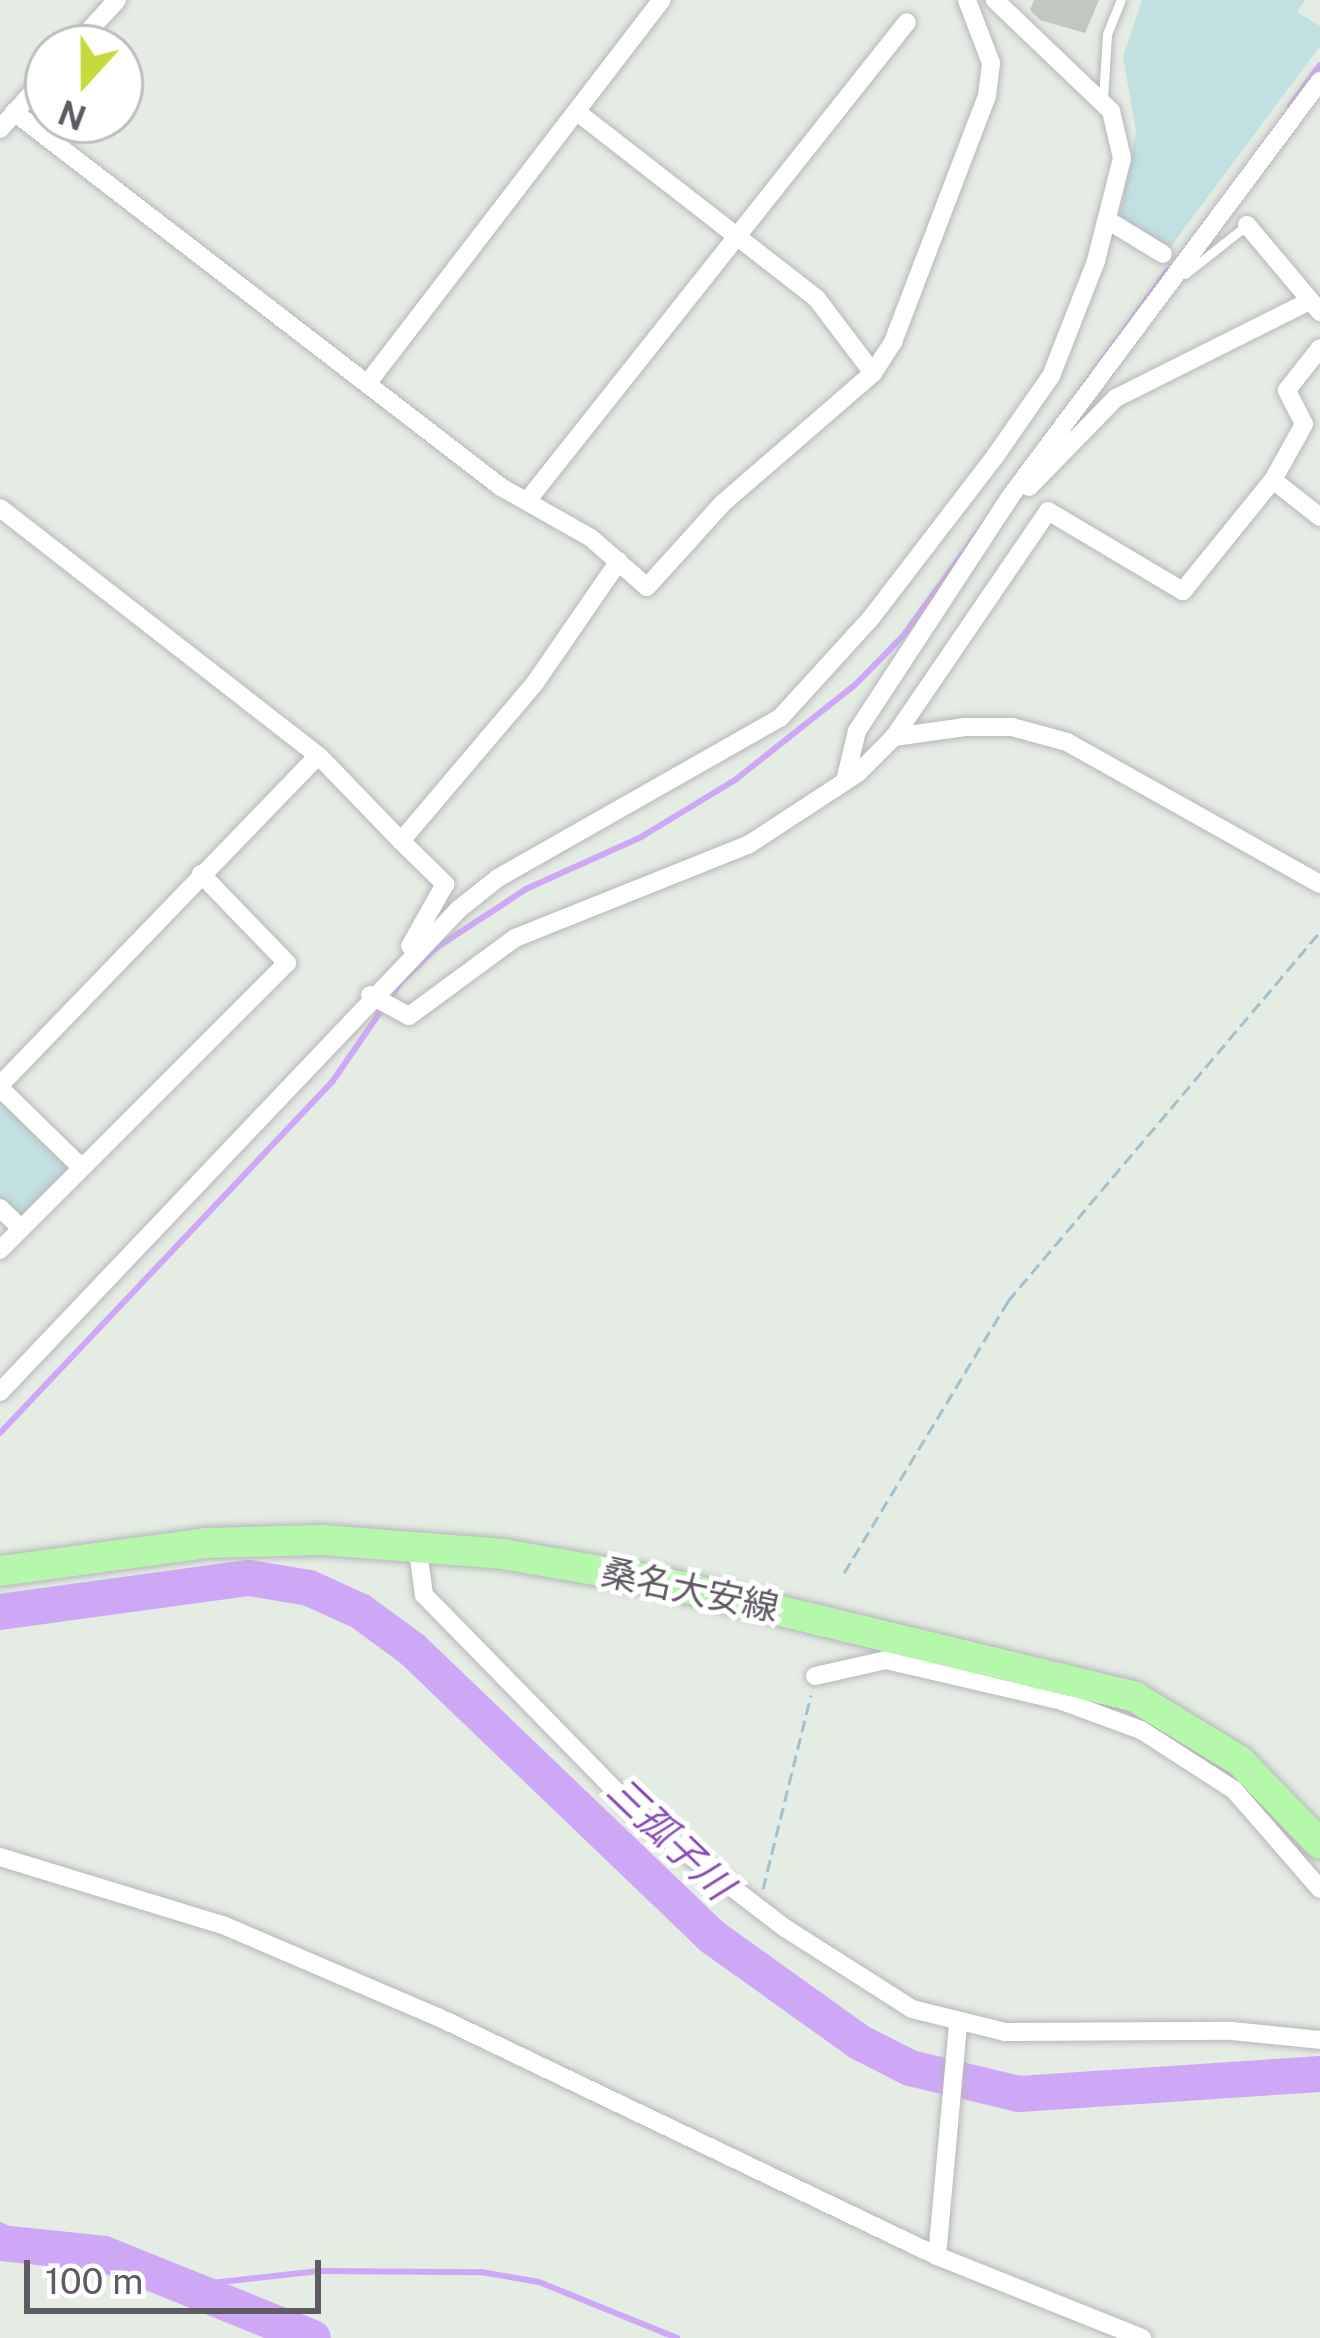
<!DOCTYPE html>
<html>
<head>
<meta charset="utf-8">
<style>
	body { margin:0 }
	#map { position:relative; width:1320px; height:2338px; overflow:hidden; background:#e4ece3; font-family:"Public Sans","Noto Sans JP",sans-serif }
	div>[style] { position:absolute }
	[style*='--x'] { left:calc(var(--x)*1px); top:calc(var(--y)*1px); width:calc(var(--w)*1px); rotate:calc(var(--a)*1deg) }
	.green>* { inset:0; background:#c1e0e2 }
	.stream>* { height:6px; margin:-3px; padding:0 3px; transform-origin:3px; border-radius:3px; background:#cea8f7 }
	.river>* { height:36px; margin:-18px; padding:0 18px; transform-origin:18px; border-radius:18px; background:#cea8f7 }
	.building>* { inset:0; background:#c1c8bf }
	.path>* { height:3px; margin-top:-1.5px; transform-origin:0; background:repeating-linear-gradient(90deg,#a2c1ce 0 12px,transparent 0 18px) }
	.roads { filter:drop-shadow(0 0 3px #b9b5bc) drop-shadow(0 0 3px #b9b5bc) }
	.service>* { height:9px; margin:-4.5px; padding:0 4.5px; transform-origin:4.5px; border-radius:4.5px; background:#fff }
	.minor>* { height:18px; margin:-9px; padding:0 9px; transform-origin:9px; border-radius:9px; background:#fff }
	.primary>* { height:30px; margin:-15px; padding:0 15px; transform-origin:15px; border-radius:15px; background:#b5f8ac }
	span { translate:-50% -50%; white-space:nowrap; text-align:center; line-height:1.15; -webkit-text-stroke:10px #fff; paint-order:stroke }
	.street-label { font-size:36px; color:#5f5b62 }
	.water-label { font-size:39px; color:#894db8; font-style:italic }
	.north { position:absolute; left:24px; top:24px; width:120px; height:120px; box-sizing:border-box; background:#fff; border:3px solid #bfbdc0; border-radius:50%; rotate:201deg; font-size:33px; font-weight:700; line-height:48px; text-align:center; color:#5f5b62 }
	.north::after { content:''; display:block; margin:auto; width:42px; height:54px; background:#c6da3b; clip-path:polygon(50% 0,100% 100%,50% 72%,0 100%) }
	.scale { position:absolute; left:24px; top:2260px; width:297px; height:54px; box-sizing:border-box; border:6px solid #5f5b62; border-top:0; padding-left:15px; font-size:36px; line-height:42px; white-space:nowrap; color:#5f5b62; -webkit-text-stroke:9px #fff; paint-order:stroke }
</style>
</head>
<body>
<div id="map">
	<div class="green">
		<div style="clip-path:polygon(1142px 0,1305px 0,1297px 12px,1320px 26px,1320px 46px,1169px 249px,1120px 216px,1136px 131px,1123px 57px)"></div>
		<div style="clip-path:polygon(0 1095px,73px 1168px,22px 1221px,0 1200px)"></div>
	</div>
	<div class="stream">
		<div style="--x:1290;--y:106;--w:51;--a:-53.8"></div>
		<div style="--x:0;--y:1433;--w:483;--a:-46.6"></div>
		<div style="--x:332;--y:1082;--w:121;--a:-55.4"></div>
		<div style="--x:401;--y:982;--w:49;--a:-44.2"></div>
		<div style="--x:436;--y:948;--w:108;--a:-33.2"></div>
		<div style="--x:526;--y:889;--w:126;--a:-24.3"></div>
		<div style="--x:641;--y:837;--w:110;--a:-31.2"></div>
		<div style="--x:735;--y:780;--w:153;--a:-38.4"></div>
		<div style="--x:855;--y:685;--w:69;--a:-45.6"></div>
		<div style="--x:903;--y:636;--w:452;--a:-54.1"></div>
		<div style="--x:0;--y:2225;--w:54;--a:25.1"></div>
		<div style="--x:184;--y:2286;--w:136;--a:-6.3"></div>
		<div style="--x:319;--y:2271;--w:162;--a:0.4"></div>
		<div style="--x:481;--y:2272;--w:59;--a:9.8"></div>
		<div style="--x:539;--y:2282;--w:149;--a:22.1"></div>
	</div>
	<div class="river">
		<div style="--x:0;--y:1612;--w:251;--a:-7.8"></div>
		<div style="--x:249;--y:1578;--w:61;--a:9.5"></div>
		<div style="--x:309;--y:1588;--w:56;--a:24.3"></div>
		<div style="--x:360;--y:1611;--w:66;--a:36.3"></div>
		<div style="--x:413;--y:1650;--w:413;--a:43.8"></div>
		<div style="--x:711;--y:1936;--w:182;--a:35.6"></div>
		<div style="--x:859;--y:2042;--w:57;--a:27"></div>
		<div style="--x:910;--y:2068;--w:112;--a:13.4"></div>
		<div style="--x:1019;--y:2094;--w:302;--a:-3.8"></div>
		<div style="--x:0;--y:2243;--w:105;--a:6"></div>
		<div style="--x:104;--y:2254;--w:225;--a:21.9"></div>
	</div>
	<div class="building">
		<div style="clip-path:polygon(1034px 0,1099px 0,1085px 33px,1040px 20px,1030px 10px)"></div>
	</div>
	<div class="path">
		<div style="--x:844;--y:1573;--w:318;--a:-58.9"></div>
		<div style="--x:1008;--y:1301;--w:483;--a:-49.8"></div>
		<div style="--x:763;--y:1889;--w:200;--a:-76.1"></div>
	</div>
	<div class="roads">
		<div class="service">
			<div style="--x:1103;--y:98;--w:64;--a:-86.4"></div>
			<div style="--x:1107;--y:34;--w:37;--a:-68"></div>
			<div style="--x:1185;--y:274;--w:79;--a:-38.3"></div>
		</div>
		<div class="minor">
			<div style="--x:73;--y:48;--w:65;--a:-47.5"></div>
			<div style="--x:14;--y:112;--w:615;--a:37.6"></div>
			<div style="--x:501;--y:487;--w:103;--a:29.5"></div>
			<div style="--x:591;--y:538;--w:74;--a:41.2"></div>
			<div style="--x:647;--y:587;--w:113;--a:-47.9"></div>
			<div style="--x:723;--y:503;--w:198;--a:-40.9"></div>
			<div style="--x:873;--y:373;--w:37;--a:-57"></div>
			<div style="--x:893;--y:342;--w:263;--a:-69.1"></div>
			<div style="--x:987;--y:96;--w:33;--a:-83"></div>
			<div style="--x:991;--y:63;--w:67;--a:-110.9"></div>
			<div style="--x:581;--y:115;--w:299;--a:37.9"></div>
			<div style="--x:817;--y:299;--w:93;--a:52.9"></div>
			<div style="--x:0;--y:129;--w:72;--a:-48.4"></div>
			<div style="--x:1109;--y:221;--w:63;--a:31.4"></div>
			<div style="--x:1247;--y:225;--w:114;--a:50"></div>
			<div style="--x:370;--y:380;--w:479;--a:-52.5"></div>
			<div style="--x:1273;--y:480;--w:64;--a:-61"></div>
			<div style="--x:1304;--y:424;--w:38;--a:-117"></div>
			<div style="--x:1287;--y:390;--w:53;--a:-51.8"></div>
			<div style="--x:1029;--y:487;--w:124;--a:-45.7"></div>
			<div style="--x:1116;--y:398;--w:212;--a:-26.6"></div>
			<div style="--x:527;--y:501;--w:611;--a:-51.57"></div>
			<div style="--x:0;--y:508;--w:404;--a:37.9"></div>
			<div style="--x:319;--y:756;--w:118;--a:46"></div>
			<div style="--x:401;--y:841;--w:207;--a:-49.7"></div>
			<div style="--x:535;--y:683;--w:148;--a:-55.5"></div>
			<div style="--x:894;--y:737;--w:273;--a:-55.7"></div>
			<div style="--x:1048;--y:511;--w:157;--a:30.7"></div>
			<div style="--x:1183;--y:591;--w:143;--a:-51"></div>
			<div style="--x:1273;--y:480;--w:60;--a:38.2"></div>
			<div style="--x:845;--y:781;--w:51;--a:-76.5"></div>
			<div style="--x:857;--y:731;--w:280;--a:-56.8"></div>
			<div style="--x:1010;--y:497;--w:519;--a:-53.31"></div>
			<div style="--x:401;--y:841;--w:62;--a:44.3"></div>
			<div style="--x:445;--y:884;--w:71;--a:119.4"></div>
			<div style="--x:370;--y:995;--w:44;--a:28.3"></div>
			<div style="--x:409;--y:1016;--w:132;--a:-36.3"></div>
			<div style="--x:515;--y:938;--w:251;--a:-21.8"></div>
			<div style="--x:748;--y:845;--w:131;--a:-33.2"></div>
			<div style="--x:858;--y:773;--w:51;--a:-45"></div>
			<div style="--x:894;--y:737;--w:72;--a:-8"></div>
			<div style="--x:965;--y:727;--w:47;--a:0"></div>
			<div style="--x:1012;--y:727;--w:57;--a:15.3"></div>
			<div style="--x:1067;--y:742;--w:290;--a:29.3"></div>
			<div style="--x:0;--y:1085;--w:450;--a:-46"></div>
			<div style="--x:0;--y:1088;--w:112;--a:44.3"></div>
			<div style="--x:0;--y:1208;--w:29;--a:44"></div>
			<div style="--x:0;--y:1250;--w:406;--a:-45"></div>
			<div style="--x:287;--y:963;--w:124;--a:-134"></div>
			<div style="--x:0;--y:1392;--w:666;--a:-46.46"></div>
			<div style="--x:459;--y:909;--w:50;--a:-38.5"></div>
			<div style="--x:498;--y:878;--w:324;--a:-29.6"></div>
			<div style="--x:780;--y:718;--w:135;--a:-47.7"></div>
			<div style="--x:871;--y:618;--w:205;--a:-52.5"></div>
			<div style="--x:996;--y:455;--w:96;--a:-55.2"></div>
			<div style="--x:1051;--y:376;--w:123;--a:-68.6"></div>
			<div style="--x:1096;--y:261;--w:106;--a:-75.8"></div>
			<div style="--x:1122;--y:158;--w:48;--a:-103.2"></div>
			<div style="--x:1111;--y:111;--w:161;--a:-136.3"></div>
			<div style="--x:417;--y:1544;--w:51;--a:82.2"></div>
			<div style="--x:424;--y:1595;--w:316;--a:45.6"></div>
			<div style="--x:645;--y:1821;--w:176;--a:37.4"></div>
			<div style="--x:785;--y:1928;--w:151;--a:32.5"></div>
			<div style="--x:912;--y:2009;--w:96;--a:13.9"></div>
			<div style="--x:1005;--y:2032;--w:227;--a:-0.3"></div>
			<div style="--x:1232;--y:2031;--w:88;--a:5.8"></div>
			<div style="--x:815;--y:1676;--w:73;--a:-12.7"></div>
			<div style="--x:886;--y:1660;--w:181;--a:13.1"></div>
			<div style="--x:1062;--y:1701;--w:84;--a:20.2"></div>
			<div style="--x:1141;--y:1730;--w:111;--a:32.8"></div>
			<div style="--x:1234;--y:1790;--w:131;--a:49"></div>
			<div style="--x:0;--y:1857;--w:233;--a:17"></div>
			<div style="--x:223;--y:1925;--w:234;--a:23.2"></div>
			<div style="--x:438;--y:2017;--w:553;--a:25.59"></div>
			<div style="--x:937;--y:2256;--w:221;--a:21.8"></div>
			<div style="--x:937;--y:2256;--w:232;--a:-84.8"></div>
		</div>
		<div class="primary">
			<div style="--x:0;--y:1571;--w:208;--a:-7.7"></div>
			<div style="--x:206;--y:1543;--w:116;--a:-1.5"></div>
			<div style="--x:322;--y:1540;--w:182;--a:4.4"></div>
			<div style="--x:503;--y:1554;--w:160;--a:10"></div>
			<div style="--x:661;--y:1582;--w:488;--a:13.6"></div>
			<div style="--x:1135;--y:1697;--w:123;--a:31.4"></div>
			<div style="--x:1240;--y:1761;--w:115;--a:46.1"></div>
		</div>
	</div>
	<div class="street-label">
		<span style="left:690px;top:1590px;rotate:12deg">桑名大安線</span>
	</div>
	<div class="water-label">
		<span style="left:670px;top:1838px;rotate:44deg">三孤子川</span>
	</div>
	<div class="north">N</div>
	<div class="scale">100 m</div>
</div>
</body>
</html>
